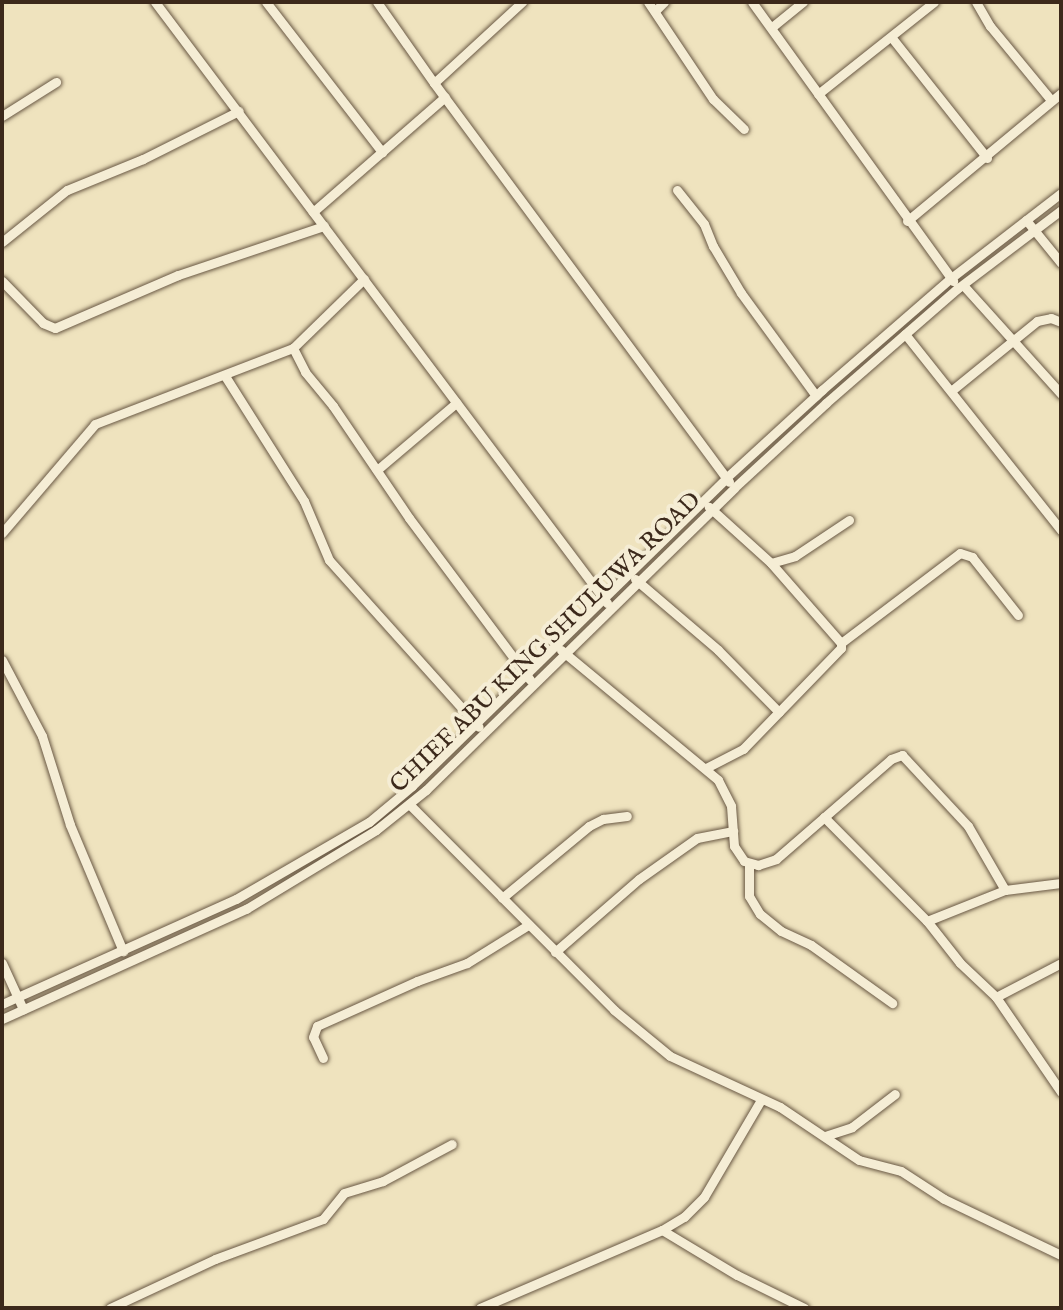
<!DOCTYPE html>
<html>
<head>
<meta charset="utf-8">
<style>
	body { margin:0 }
	#map { position:relative; width:1063px; height:1310px; overflow:hidden; background:#efe3be; font-family:"IM FELL English",serif }
	div>[style] { position:absolute }
	[style*='--x'] { left:calc(var(--x)*1px); top:calc(var(--y)*1px); width:calc(var(--w)*1px); rotate:calc(var(--a)*1deg) }
	.roads { filter:drop-shadow(0 0 2px #695844) drop-shadow(0 0 2px #695844) }
	.minor>* { height:9px; margin:-4.5px; padding:0 4.5px; transform-origin:4.5px; border-radius:4.5px; background:#f5edd5 }
	span { translate:-50% -50%; white-space:nowrap; text-align:center; line-height:1.15; -webkit-text-stroke:8px #f5edd5; paint-order:stroke }
	.street-label { font-size:24px; color:#3c291b }
	.frame { position:absolute; inset:0; border:4px solid #3c291b; pointer-events:none }
</style>
</head>
<body>
<div id="map">
	<div class="roads">
		<div class="minor">
			<div style="--x:155;--y:2;--w:752;--a:53.05"></div>
			<div style="--x:266;--y:2;--w:190;--a:52.3"></div>
			<div style="--x:377;--y:2;--w:99;--a:54.9"></div>
			<div style="--x:434;--y:83;--w:120;--a:-42.6"></div>
			<div style="--x:648;--y:2;--w:117;--a:56.2"></div>
			<div style="--x:713;--y:99;--w:43;--a:44.1"></div>
			<div style="--x:752;--y:2;--w:344;--a:54.2"></div>
			<div style="--x:976;--y:2;--w:28;--a:60"></div>
			<div style="--x:990;--y:26;--w:96;--a:50.5"></div>
			<div style="--x:655;--y:11;--w:13;--a:-45"></div>
			<div style="--x:772;--y:27;--w:40;--a:-39"></div>
			<div style="--x:892;--y:38;--w:153;--a:51.6"></div>
			<div style="--x:434;--y:83;--w:496;--a:53.5"></div>
			<div style="--x:818;--y:94;--w:148;--a:-38.4"></div>
			<div style="--x:2;--y:116;--w:64;--a:-32.2"></div>
			<div style="--x:677;--y:190;--w:43;--a:51.5"></div>
			<div style="--x:704;--y:224;--w:24;--a:68"></div>
			<div style="--x:713;--y:246;--w:55;--a:59.2"></div>
			<div style="--x:741;--y:293;--w:127;--a:53.9"></div>
			<div style="--x:313;--y:212;--w:175;--a:-41.1"></div>
			<div style="--x:1026;--y:220;--w:55;--a:50.9"></div>
			<div style="--x:907;--y:221;--w:200;--a:-39.7"></div>
			<div style="--x:2;--y:242;--w:83;--a:-38.7"></div>
			<div style="--x:67;--y:190;--w:82;--a:-22.2"></div>
			<div style="--x:143;--y:159;--w:107;--a:-26.6"></div>
			<div style="--x:2;--y:281;--w:59;--a:45.7"></div>
			<div style="--x:43;--y:323;--w:13;--a:23"></div>
			<div style="--x:55;--y:328;--w:134;--a:-23.3"></div>
			<div style="--x:178;--y:275;--w:154;--a:-18.6"></div>
			<div style="--x:963;--y:285;--w:147;--a:48"></div>
			<div style="--x:905;--y:334;--w:251;--a:51.5"></div>
			<div style="--x:293;--y:348;--w:27;--a:63"></div>
			<div style="--x:305;--y:372;--w:44;--a:50.5"></div>
			<div style="--x:333;--y:406;--w:135;--a:55.8"></div>
			<div style="--x:409;--y:518;--w:202;--a:53.2"></div>
			<div style="--x:225;--y:376;--w:148;--a:57.7"></div>
			<div style="--x:304;--y:501;--w:64;--a:67"></div>
			<div style="--x:329;--y:560;--w:224;--a:48.1"></div>
			<div style="--x:951;--y:391;--w:111;--a:-39.1"></div>
			<div style="--x:1037;--y:321;--w:14;--a:-12"></div>
			<div style="--x:1051;--y:318;--w:11;--a:22"></div>
			<div style="--x:377;--y:470;--w:104;--a:-40.3"></div>
			<div style="--x:2;--y:533;--w:143;--a:-49.5"></div>
			<div style="--x:95;--y:424;--w:212;--a:-21"></div>
			<div style="--x:293;--y:348;--w:99;--a:-44.2"></div>
			<div style="--x:771;--y:563;--w:25;--a:-16"></div>
			<div style="--x:795;--y:556;--w:65;--a:-33.7"></div>
			<div style="--x:635;--y:579;--w:109;--a:40.5"></div>
			<div style="--x:718;--y:650;--w:87;--a:45.5"></div>
			<div style="--x:841;--y:643;--w:149;--a:-37.1"></div>
			<div style="--x:960;--y:553;--w:13;--a:18"></div>
			<div style="--x:972;--y:557;--w:74;--a:51.6"></div>
			<div style="--x:561;--y:650;--w:204;--a:39.6"></div>
			<div style="--x:718;--y:780;--w:29;--a:63"></div>
			<div style="--x:731;--y:806;--w:40;--a:85.7"></div>
			<div style="--x:734;--y:846;--w:18;--a:56"></div>
			<div style="--x:744;--y:861;--w:15;--a:16"></div>
			<div style="--x:758;--y:865;--w:19;--a:-18"></div>
			<div style="--x:776;--y:859;--w:152;--a:-41"></div>
			<div style="--x:891;--y:759;--w:12;--a:-20"></div>
			<div style="--x:902;--y:755;--w:97;--a:47.1"></div>
			<div style="--x:968;--y:826;--w:74;--a:60"></div>
			<div style="--x:2;--y:660;--w:86;--a:62.2"></div>
			<div style="--x:42;--y:736;--w:93;--a:72.5"></div>
			<div style="--x:70;--y:825;--w:137;--a:67.2"></div>
			<div style="--x:706;--y:768;--w:42;--a:-27.2"></div>
			<div style="--x:743;--y:749;--w:141;--a:-45.9"></div>
			<div style="--x:841;--y:648;--w:5;--a:-90"></div>
			<div style="--x:841;--y:643;--w:106;--a:-131.2"></div>
			<div style="--x:771;--y:563;--w:84;--a:-137.9"></div>
			<div style="--x:409;--y:804;--w:291;--a:45.1"></div>
			<div style="--x:614;--y:1010;--w:72;--a:39.4"></div>
			<div style="--x:670;--y:1056;--w:121;--a:24.9"></div>
			<div style="--x:780;--y:1107;--w:95;--a:33.9"></div>
			<div style="--x:859;--y:1160;--w:43;--a:14.7"></div>
			<div style="--x:901;--y:1171;--w:51;--a:33.1"></div>
			<div style="--x:944;--y:1199;--w:130;--a:25.6"></div>
			<div style="--x:824;--y:817;--w:146;--a:45.3"></div>
			<div style="--x:927;--y:921;--w:53;--a:51.8"></div>
			<div style="--x:960;--y:963;--w:50;--a:43.4"></div>
			<div style="--x:996;--y:997;--w:115;--a:55.6"></div>
			<div style="--x:749;--y:863;--w:33;--a:90"></div>
			<div style="--x:749;--y:896;--w:21;--a:59"></div>
			<div style="--x:760;--y:914;--w:27;--a:39"></div>
			<div style="--x:781;--y:931;--w:33;--a:25"></div>
			<div style="--x:811;--y:945;--w:100;--a:35.6"></div>
			<div style="--x:502;--y:898;--w:113;--a:-39.6"></div>
			<div style="--x:589;--y:826;--w:16;--a:-27"></div>
			<div style="--x:603;--y:819;--w:24;--a:-7"></div>
			<div style="--x:927;--y:921;--w:84;--a:-21.7"></div>
			<div style="--x:1005;--y:890;--w:56;--a:-7.1"></div>
			<div style="--x:555;--y:952;--w:111;--a:-41"></div>
			<div style="--x:639;--y:879;--w:71;--a:-35.3"></div>
			<div style="--x:697;--y:838;--w:37;--a:-11"></div>
			<div style="--x:2;--y:963;--w:51;--a:65.5"></div>
			<div style="--x:996;--y:997;--w:73;--a:-27.6"></div>
			<div style="--x:2;--y:1004;--w:256;--a:-24.2"></div>
			<div style="--x:236;--y:899;--w:154;--a:-30.1"></div>
			<div style="--x:369;--y:822;--w:56;--a:-39.9"></div>
			<div style="--x:412;--y:786;--w:440;--a:-44.4"></div>
			<div style="--x:726;--y:478;--w:130;--a:-42.5"></div>
			<div style="--x:822;--y:390;--w:171;--a:-41"></div>
			<div style="--x:951;--y:278;--w:139;--a:-37.7"></div>
			<div style="--x:2;--y:1019;--w:268;--a:-24.3"></div>
			<div style="--x:246;--y:909;--w:152;--a:-31.3"></div>
			<div style="--x:376;--y:830;--w:64;--a:-38.7"></div>
			<div style="--x:426;--y:790;--w:431;--a:-44.4"></div>
			<div style="--x:734;--y:488;--w:125;--a:-42.7"></div>
			<div style="--x:826;--y:403;--w:175;--a:-41.1"></div>
			<div style="--x:958;--y:288;--w:129;--a:-37.1"></div>
			<div style="--x:323;--y:1058;--w:23;--a:-115"></div>
			<div style="--x:313;--y:1037;--w:12;--a:-70"></div>
			<div style="--x:317;--y:1026;--w:110;--a:-24.2"></div>
			<div style="--x:417;--y:981;--w:53;--a:-19.8"></div>
			<div style="--x:467;--y:963;--w:72;--a:-31.9"></div>
			<div style="--x:825;--y:1136;--w:28;--a:-18"></div>
			<div style="--x:852;--y:1127;--w:54;--a:-37.5"></div>
			<div style="--x:662;--y:1230;--w:26;--a:-31"></div>
			<div style="--x:684;--y:1217;--w:28;--a:-45"></div>
			<div style="--x:704;--y:1197;--w:113;--a:-59.6"></div>
			<div style="--x:110;--y:1308;--w:116;--a:-25"></div>
			<div style="--x:215;--y:1259;--w:115;--a:-20.3"></div>
			<div style="--x:323;--y:1219;--w:33;--a:-51"></div>
			<div style="--x:344;--y:1193;--w:41;--a:-17.1"></div>
			<div style="--x:383;--y:1181;--w:78;--a:-28.2"></div>
			<div style="--x:480;--y:1308;--w:198;--a:-23.2"></div>
			<div style="--x:662;--y:1230;--w:87;--a:31"></div>
			<div style="--x:737;--y:1275;--w:75;--a:26.2"></div>
		</div>
	</div>
	<div class="street-label">
		<span style="left:546px;top:643px;rotate:-44deg">CHIEF ABU KING SHULUWA ROAD</span>
	</div>
	<div class="frame"></div>
</div>
</body>
</html>
